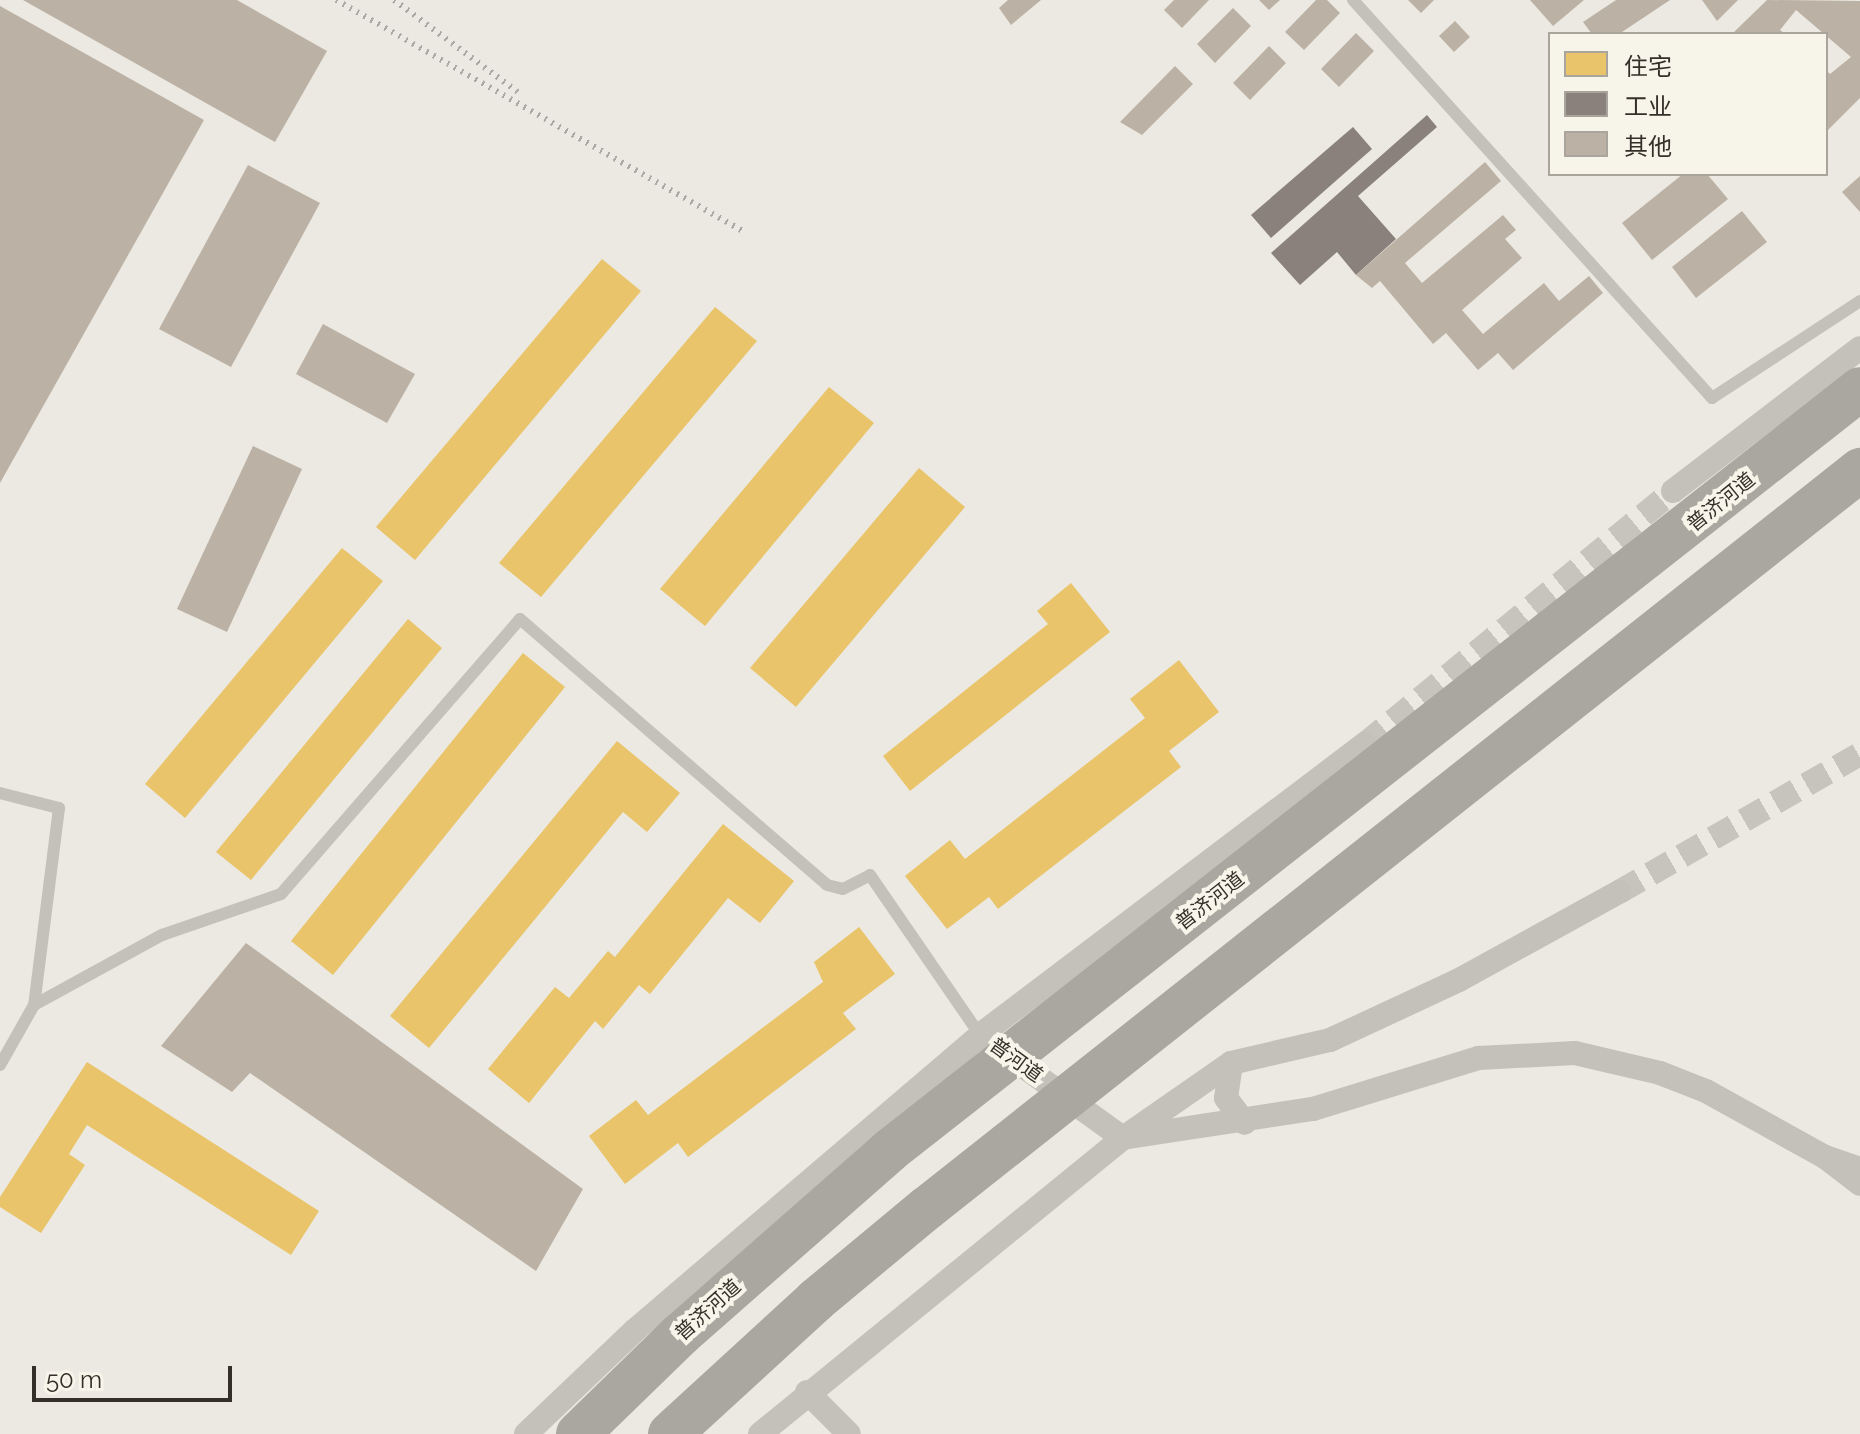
<!DOCTYPE html>
<html>
<head>
<meta charset="utf-8">
<style>
	body { margin:0 }
	#map { position:relative; width:1860px; height:1434px; overflow:hidden; background:#ebe9e1; font-family:Raleway,"Noto Sans SC",sans-serif }
	div>[style] { position:absolute }
	[style*='--x'] { left:calc(var(--x)*1px); top:calc(var(--y)*1px); width:calc(var(--w)*1px); rotate:calc(var(--a)*1deg) }
	.homes>* { inset:0; background:#e9c46a }
	.industry>* { inset:0; background:#8a817c }
	.building>* { inset:0; background:#bcb1a5 }
	.street-tunnel>* { height:24px; margin-top:-12px; transform-origin:0; background:repeating-linear-gradient(90deg,#c6c4bc 0 24px,transparent 0 36px) }
	.lane>* { height:12px; margin:-6px; padding:0 6px; transform-origin:6px; border-radius:6px; background:#c4c1ba }
	.street>* { height:24px; margin:-12px; padding:0 12px; transform-origin:12px; border-radius:12px; background:#c4c1ba }
	.highway>* { height:44px; margin:-22px; padding:0 22px; transform-origin:22px; border-radius:22px; background:#aaa7a0 }
	.rail>* { height:6px; margin-top:-3px; transform-origin:0; background:repeating-linear-gradient(90deg,#aba9a4 0 2px,transparent 0 8px) }
	span { translate:-50% -50%; white-space:nowrap; text-align:center; line-height:1.15; -webkit-text-stroke:8px #f7f4e9; paint-order:stroke }
	.street-label { font-size:20px; color:#342f29 }
	.legend { position:absolute; left:1548px; top:32px; width:280px; height:144px; box-sizing:border-box; background:#f7f4e9; border:2px solid #a9a59c; margin:0; padding:10px 14px; list-style:none; font-size:24px; color:#342f29 }
	.legend li { display:flex; align-items:center; gap:16px; height:40px }
	.legend b { width:40px; border:2px solid #a9a59c }
	.scale { position:absolute; left:32px; top:1366px; width:200px; height:36px; box-sizing:border-box; border:4px solid #342f29; border-top:0; padding-left:10px; font-size:24px; line-height:28px; white-space:nowrap; color:#342f29; -webkit-text-stroke:6px #f7f4e9; paint-order:stroke }
</style>
</head>
<body>
<div id="map">
	<div class="homes">
		<div style="clip-path:polygon(602px 259px,641px 291px,415px 560px,376px 527px)"></div>
		<div style="clip-path:polygon(715px 307px,757px 341px,541px 597px,499px 563px)"></div>
		<div style="clip-path:polygon(829px 387px,874px 423px,705px 626px,660px 589px)"></div>
		<div style="clip-path:polygon(919px 468px,965px 507px,796px 707px,750px 668px)"></div>
		<div style="clip-path:polygon(342px 548px,383px 581px,185px 818px,145px 784px)"></div>
		<div style="clip-path:polygon(1071px 583px,1110px 632px,910px 791px,883px 756px,1048px 624px,1037px 611px)"></div>
		<div style="clip-path:polygon(408px 619px,442px 648px,251px 880px,216px 852px)"></div>
		<div style="clip-path:polygon(523px 653px,565px 687px,333px 975px,291px 941px)"></div>
		<div style="clip-path:polygon(1179px 660px,1219px 712px,1169px 751px,1181px 767px,998px 909px,989px 897px,947px 929px,905px 876px,950px 840px,965px 859px,1145px 718px,1130px 699px)"></div>
		<div style="clip-path:polygon(617px 741px,680px 793px,647px 832px,623px 812px,429px 1048px,390px 1016px)"></div>
		<div style="clip-path:polygon(723px 824px,794px 881px,760px 923px,728px 898px,650px 994px,639px 985px,603px 1029px,595px 1021px,529px 1103px,488px 1069px,555px 987px,569px 998px,608px 951px,615px 957px)"></div>
		<div style="clip-path:polygon(859px 927px,895px 974px,843px 1013px,856px 1029px,688px 1157px,678px 1143px,625px 1184px,589px 1136px,636px 1100px,648px 1115px,823px 982px,814px 962px)"></div>
		<div style="clip-path:polygon(87px 1062px,319px 1211px,291px 1255px,87px 1125px,69px 1154px,85px 1165px,41px 1233px,0 1207px,0 1197px)"></div>
	</div>
	<div class="industry">
		<div style="clip-path:polygon(1427px 115px,1437px 127px,1358px 196px,1396px 239px,1356px 275px,1337px 252px,1300px 285px,1271px 253px)"></div>
		<div style="clip-path:polygon(1353px 127px,1372px 149px,1271px 238px,1251px 215px)"></div>
	</div>
	<div class="building">
		<div style="clip-path:polygon(23px 0,237px 0,327px 51px,275px 142px)"></div>
		<div style="clip-path:polygon(1008px 0,1041px 0,1011px 25px,999px 8px)"></div>
		<div style="clip-path:polygon(1174px 0,1209px 0,1182px 28px,1164px 10px)"></div>
		<div style="clip-path:polygon(1259px 0,1280px 0,1269px 10px)"></div>
		<div style="clip-path:polygon(1316px 0,1327px 0,1340px 13px,1304px 50px,1285px 32px)"></div>
		<div style="clip-path:polygon(1408px 0,1434px 0,1421px 13px)"></div>
		<div style="clip-path:polygon(1530px 0,1584px 0,1553px 26px)"></div>
		<div style="clip-path:polygon(1616px 0,1670px 0,1619px 34px,1592px 34px,1583px 22px)"></div>
		<div style="clip-path:polygon(1702px 0,1738px 0,1717px 21px)"></div>
		<div style="clip-path:polygon(1767px 0,1860px 1px,1860px 98px,1826px 132px,1826px 70px,1830px 74px,1851px 57px,1796px 10px,1780px 30px,1785px 34px,1732px 34px)"></div>
		<div style="clip-path:polygon(0 6px,204px 120px,0 483px)"></div>
		<div style="clip-path:polygon(1233px 8px,1251px 26px,1215px 63px,1197px 44px)"></div>
		<div style="clip-path:polygon(1455px 21px,1470px 37px,1454px 52px,1439px 36px)"></div>
		<div style="clip-path:polygon(1356px 33px,1374px 51px,1339px 87px,1321px 69px)"></div>
		<div style="clip-path:polygon(1269px 46px,1286px 63px,1250px 100px,1233px 83px)"></div>
		<div style="clip-path:polygon(1175px 66px,1193px 84px,1142px 135px,1120px 122px)"></div>
		<div style="clip-path:polygon(1485px 162px,1501px 181px,1405px 263px,1422px 283px,1503px 215px,1516px 230px,1505px 239px,1522px 258px,1462px 310px,1483px 334px,1544px 283px,1559px 301px,1589px 276px,1603px 293px,1513px 370px,1498px 353px,1478px 370px,1446px 333px,1433px 344px,1380px 281px,1372px 288px,1356px 275px)"></div>
		<div style="clip-path:polygon(248px 165px,320px 203px,231px 367px,159px 329px)"></div>
		<div style="clip-path:polygon(1683px 174px,1707px 174px,1728px 199px,1652px 260px,1622px 223px)"></div>
		<div style="clip-path:polygon(1860px 176px,1860px 212px,1842px 192px)"></div>
		<div style="clip-path:polygon(1742px 211px,1767px 242px,1696px 298px,1672px 267px)"></div>
		<div style="clip-path:polygon(323px 324px,415px 374px,387px 423px,296px 374px)"></div>
		<div style="clip-path:polygon(253px 446px,302px 469px,227px 632px,177px 609px)"></div>
		<div style="clip-path:polygon(246px 943px,583px 1189px,536px 1271px,250px 1073px,232px 1092px,161px 1046px)"></div>
	</div>
	<div class="street-tunnel">
		<div style="--x:1365;--y:744;--w:399;--a:-39.4"></div>
		<div style="--x:1619;--y:892;--w:278;--a:-29.8"></div>
	</div>
	<div class="lane">
		<div style="--x:1353;--y:0;--w:536;--a:47.95"></div>
		<div style="--x:1712;--y:398;--w:177;--a:-33.2"></div>
		<div style="--x:0;--y:793;--w:61;--a:14.3"></div>
		<div style="--x:59;--y:808;--w:199;--a:97.2"></div>
		<div style="--x:34;--y:1005;--w:69;--a:119.5"></div>
		<div style="--x:34;--y:1005;--w:146;--a:-28.7"></div>
		<div style="--x:162;--y:935;--w:126;--a:-19"></div>
		<div style="--x:281;--y:894;--w:364;--a:-49"></div>
		<div style="--x:520;--y:619;--w:406;--a:40.9"></div>
		<div style="--x:827;--y:885;--w:16;--a:14"></div>
		<div style="--x:843;--y:889;--w:30;--a:-27"></div>
		<div style="--x:870;--y:875;--w:194;--a:55.5"></div>
	</div>
	<div class="street">
		<div style="--x:1673;--y:491;--w:235;--a:-37.4"></div>
		<div style="--x:980;--y:1035;--w:483;--a:-37.1"></div>
		<div style="--x:1231;--y:1063;--w:35;--a:98"></div>
		<div style="--x:1226;--y:1098;--w:31;--a:53"></div>
		<div style="--x:1129;--y:1137;--w:186;--a:-8.7"></div>
		<div style="--x:1313;--y:1109;--w:174;--a:-17.1"></div>
		<div style="--x:1479;--y:1058;--w:96;--a:-3"></div>
		<div style="--x:1575;--y:1053;--w:87;--a:13.2"></div>
		<div style="--x:1660;--y:1073;--w:49;--a:21.4"></div>
		<div style="--x:1706;--y:1091;--w:136;--a:29"></div>
		<div style="--x:1860;--y:1169;--w:37;--a:-161"></div>
		<div style="--x:1825;--y:1157;--w:44;--a:37.6"></div>
		<div style="--x:807;--y:1392;--w:59;--a:45"></div>
		<div style="--x:526;--y:1434;--w:149;--a:-43.6"></div>
		<div style="--x:634;--y:1331;--w:455;--a:-40.5"></div>
		<div style="--x:980;--y:1035;--w:176;--a:35.8"></div>
		<div style="--x:760;--y:1434;--w:468;--a:-39.2"></div>
		<div style="--x:1123;--y:1138;--w:131;--a:-34.8"></div>
		<div style="--x:1231;--y:1063;--w:102;--a:-13.1"></div>
		<div style="--x:1330;--y:1040;--w:142;--a:-24.9"></div>
		<div style="--x:1459;--y:980;--w:183;--a:-28.8"></div>
	</div>
	<div class="highway">
		<div style="--x:578;--y:1434;--w:144;--a:-44.2"></div>
		<div style="--x:681;--y:1334;--w:277;--a:-41.3"></div>
		<div style="--x:889;--y:1151;--w:1234;--a:-38.12"></div>
		<div style="--x:670;--y:1434;--w:198;--a:-42.5"></div>
		<div style="--x:816;--y:1300;--w:144;--a:-39.7"></div>
		<div style="--x:927;--y:1208;--w:1190;--a:-38.34"></div>
	</div>
	<div class="rail">
		<div style="--x:336;--y:0;--w:468;--a:29.6"></div>
		<div style="--x:394;--y:0;--w:156;--a:36.6"></div>
	</div>
	<div class="street-label">
		<span style="left:1721px;top:502px;rotate:-39deg">普济河道</span>
		<span style="left:1210px;top:901px;rotate:-38deg">普济河道</span>
		<span style="left:1016px;top:1060px;rotate:36deg">普河道</span>
		<span style="left:708px;top:1310px;rotate:-42deg">普济河道</span>
	</div>
	<ul class="legend">
	<li><b style="height:22px;background:#e9c46a"></b>住宅</li>
	<li><b style="height:22px;background:#8a817c"></b>工业</li>
	<li><b style="height:22px;background:#bcb1a5"></b>其他</li>
	</ul>
	<div class="scale">50 m</div>
</div>
</body>
</html>
